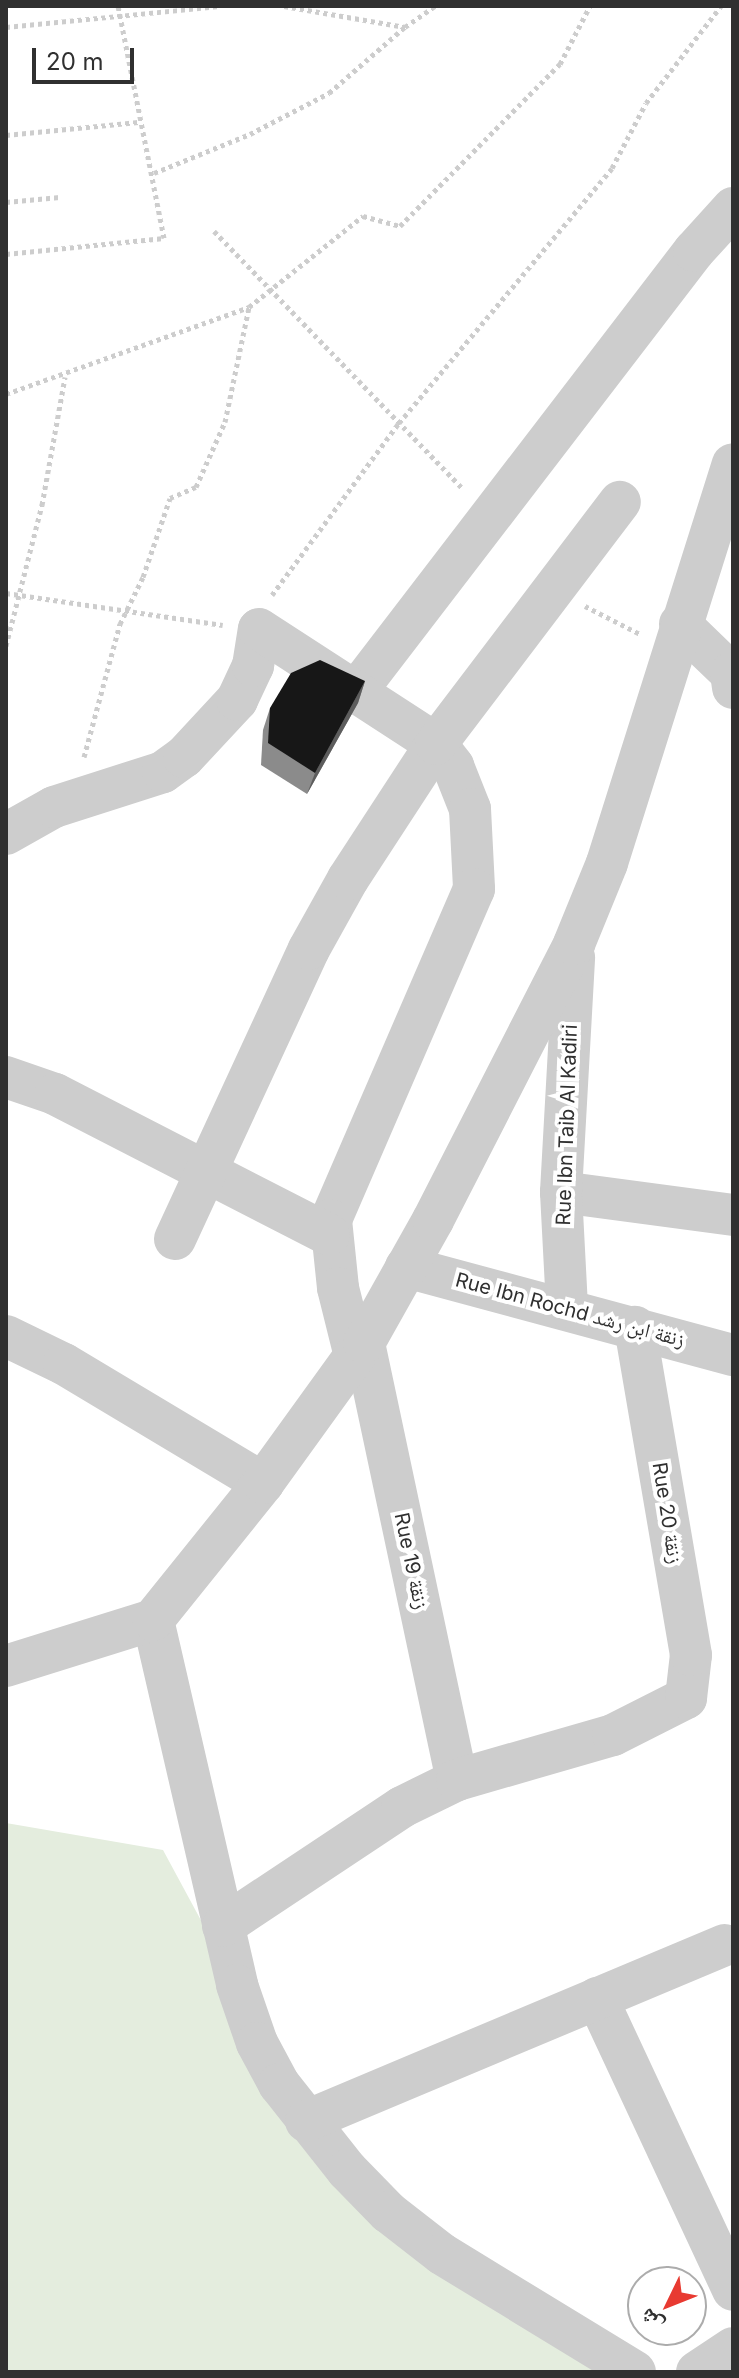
<!DOCTYPE html>
<html>
<head>
<meta charset="utf-8">
<style>
	body { margin:0 }
	#map { position:relative; width:739px; height:2378px; overflow:hidden; background:#fff; font-family:Inter,"Noto Naskh Arabic",sans-serif }
	div>[style] { position:absolute }
	[style*='--x'] { left:calc(var(--x)*1px); top:calc(var(--y)*1px); width:calc(var(--w)*1px); rotate:calc(var(--a)*1deg) }
	.green>* { inset:0; background:#e4edde }
	.path>* { height:5px; margin-top:-2.5px; transform-origin:0; background:repeating-linear-gradient(90deg,#cdcdcd 0 4px,transparent 0 8px) }
	.minor>* { height:42px; margin:-21px; padding:0 21px; transform-origin:21px; border-radius:21px; background:#cdcdcd }
	.wall>* { inset:0; background:#8b8b8b }
	.shaded-wall>* { inset:0; background:#5d5d5d }
	.building>* { inset:0; background:#171717 }
	span { translate:-50% -50%; white-space:nowrap; text-align:center; line-height:1.15; -webkit-text-stroke:8px #fff; paint-order:stroke }
	.street-label { font-size:20px; color:#303030 }
	.frame { position:absolute; inset:0; border:8px solid #303030; pointer-events:none }
	.north { position:absolute; left:627px; top:2266px; width:80px; height:80px; box-sizing:border-box; background:#fff; border:2px solid #acacac; border-radius:50%; rotate:227deg; font-size:22px; font-weight:700; line-height:32px; text-align:center; color:#303030 }
	.north::after { content:''; display:block; margin:auto; width:28px; height:36px; background:#e83a31; clip-path:polygon(50% 0,100% 100%,50% 72%,0 100%) }
	.scale { position:absolute; left:32px; top:48px; width:102px; height:36px; box-sizing:border-box; border:4px solid #303030; border-top:0; padding-left:10px; font-size:24px; line-height:28px; white-space:nowrap; color:#303030; -webkit-text-stroke:6px #fff; paint-order:stroke }
</style>
</head>
<body>
<div id="map">
	<div class="green">
		<div style="clip-path:polygon(6px 1823px,163px 1850px,346px 2189px,598px 2372px,6px 2372px)"></div>
	</div>
	<div class="path">
		<div style="--x:284;--y:6;--w:123;--a:9.8"></div>
		<div style="--x:405;--y:27;--w:37;--a:-35"></div>
		<div style="--x:6;--y:27;--w:214;--a:-5.6"></div>
		<div style="--x:6;--y:135;--w:133;--a:-5.6"></div>
		<div style="--x:154;--y:173;--w:104;--a:-22.1"></div>
		<div style="--x:250;--y:134;--w:89;--a:-27.4"></div>
		<div style="--x:329;--y:93;--w:101;--a:-41"></div>
		<div style="--x:6;--y:202;--w:54;--a:-5.3"></div>
		<div style="--x:214;--y:231;--w:359;--a:46"></div>
		<div style="--x:6;--y:254;--w:159;--a:-5.8"></div>
		<div style="--x:164;--y:238;--w:237;--a:-101.2"></div>
		<div style="--x:6;--y:394;--w:258;--a:-19.7"></div>
		<div style="--x:249;--y:307;--w:146;--a:-38.6"></div>
		<div style="--x:363;--y:216;--w:38;--a:15"></div>
		<div style="--x:400;--y:226;--w:228;--a:-45.4"></div>
		<div style="--x:560;--y:64;--w:65;--a:-62.7"></div>
		<div style="--x:6;--y:593;--w:219;--a:8.4"></div>
		<div style="--x:272;--y:595;--w:214;--a:-53.6"></div>
		<div style="--x:399;--y:423;--w:332;--a:-50.1"></div>
		<div style="--x:612;--y:168;--w:73;--a:-62.4"></div>
		<div style="--x:646;--y:103;--w:123;--a:-52.3"></div>
		<div style="--x:585;--y:606;--w:62;--a:27"></div>
		<div style="--x:6;--y:646;--w:146;--a:-75.7"></div>
		<div style="--x:42;--y:505;--w:130;--a:-79.8"></div>
		<div style="--x:84;--y:757;--w:138;--a:-74.9"></div>
		<div style="--x:120;--y:624;--w:52;--a:-63.9"></div>
		<div style="--x:143;--y:577;--w:83;--a:-71.1"></div>
		<div style="--x:170;--y:498;--w:28;--a:-23"></div>
		<div style="--x:196;--y:487;--w:71;--a:-66"></div>
		<div style="--x:225;--y:422;--w:117;--a:-78.2"></div>
	</div>
	<div class="minor">
		<div style="--x:680;--y:624;--w:71;--a:43.9"></div>
		<div style="--x:731;--y:673;--w:15;--a:82"></div>
		<div style="--x:358;--y:689;--w:552;--a:-52.51"></div>
		<div style="--x:694;--y:251;--w:58;--a:-47.8"></div>
		<div style="--x:6;--y:834;--w:55;--a:-29.4"></div>
		<div style="--x:54;--y:807;--w:114;--a:-17.8"></div>
		<div style="--x:163;--y:772;--w:26;--a:-36"></div>
		<div style="--x:184;--y:757;--w:78;--a:-47.1"></div>
		<div style="--x:237;--y:700;--w:38;--a:-65"></div>
		<div style="--x:253;--y:666;--w:37;--a:-81"></div>
		<div style="--x:259;--y:629;--w:211;--a:33"></div>
		<div style="--x:436;--y:744;--w:28;--a:52"></div>
		<div style="--x:453;--y:766;--w:46;--a:68.4"></div>
		<div style="--x:470;--y:809;--w:80;--a:87.1"></div>
		<div style="--x:474;--y:889;--w:361;--a:113.4"></div>
		<div style="--x:331;--y:1220;--w:68;--a:84.1"></div>
		<div style="--x:338;--y:1288;--w:70;--a:76"></div>
		<div style="--x:6;--y:1077;--w:52;--a:19.1"></div>
		<div style="--x:55;--y:1094;--w:308;--a:27.2"></div>
		<div style="--x:561;--y:1192;--w:174;--a:7.6"></div>
		<div style="--x:175;--y:1239;--w:319;--a:-65.2"></div>
		<div style="--x:309;--y:949;--w:80;--a:-60.9"></div>
		<div style="--x:348;--y:879;--w:161;--a:-56.9"></div>
		<div style="--x:436;--y:744;--w:304;--a:-52.8"></div>
		<div style="--x:406;--y:1267;--w:339;--a:15.1"></div>
		<div style="--x:567;--y:1307;--w:115;--a:-93"></div>
		<div style="--x:561;--y:1192;--w:235;--a:-86.8"></div>
		<div style="--x:6;--y:1336;--w:64;--a:25.8"></div>
		<div style="--x:64;--y:1364;--w:232;--a:30.9"></div>
		<div style="--x:364;--y:1343;--w:447;--a:78"></div>
		<div style="--x:153;--y:1620;--w:375;--a:77"></div>
		<div style="--x:237;--y:1985;--w:61;--a:71"></div>
		<div style="--x:257;--y:2043;--w:47;--a:61.8"></div>
		<div style="--x:279;--y:2084;--w:110;--a:51.7"></div>
		<div style="--x:347;--y:2170;--w:59;--a:45.7"></div>
		<div style="--x:388;--y:2212;--w:68;--a:37.9"></div>
		<div style="--x:442;--y:2254;--w:226;--a:31.4"></div>
		<div style="--x:6;--y:1666;--w:154;--a:-17.4"></div>
		<div style="--x:153;--y:1620;--w:176;--a:-51.2"></div>
		<div style="--x:263;--y:1483;--w:173;--a:-54.2"></div>
		<div style="--x:364;--y:1343;--w:141;--a:-60.7"></div>
		<div style="--x:433;--y:1220;--w:310;--a:-62.9"></div>
		<div style="--x:574;--y:944;--w:87;--a:-67.8"></div>
		<div style="--x:607;--y:863;--w:418;--a:-72.5"></div>
		<div style="--x:223;--y:1926;--w:215;--a:-33.6"></div>
		<div style="--x:402;--y:1807;--w:61;--a:-26.1"></div>
		<div style="--x:457;--y:1780;--w:162;--a:-16.1"></div>
		<div style="--x:613;--y:1735;--w:82;--a:-26.9"></div>
		<div style="--x:686;--y:1698;--w:43;--a:-83.4"></div>
		<div style="--x:691;--y:1655;--w:333;--a:-99.7"></div>
		<div style="--x:597;--y:1998;--w:322;--a:65"></div>
		<div style="--x:306;--y:2121;--w:454;--a:-22.8"></div>
		<div style="--x:697;--y:2372;--w:43;--a:-33.7"></div>
	</div>
	<div class="wall">
		<div style="clip-path:polygon(365px 681px,358px 703px,307px 794px,261px 765px,263px 730px,270px 708px)"></div>
	</div>
	<div class="shaded-wall">
		<div style="clip-path:polygon(365px 681px,358px 703px,307px 794px,315px 773px)"></div>
	</div>
	<div class="building">
		<div style="clip-path:polygon(320px 660px,365px 681px,315px 773px,268px 743px,270px 708px,291px 673px)"></div>
	</div>
	<div class="street-label">
		<span style="left:567px;top:1125px;rotate:-88deg">Rue Ibn Taib Al Kadiri</span>
		<span style="left:570px;top:1310px;rotate:15deg">Rue Ibn Rochd زنقة ابن رشد</span>
		<span style="left:667px;top:1513px;rotate:81deg">Rue 20 زنقة</span>
		<span style="left:411px;top:1561px;rotate:78deg">Rue 19 زنقة</span>
	</div>
	<div class="frame"></div>
	<div class="north">ش</div>
	<div class="scale">20 m</div>
</div>
</body>
</html>
